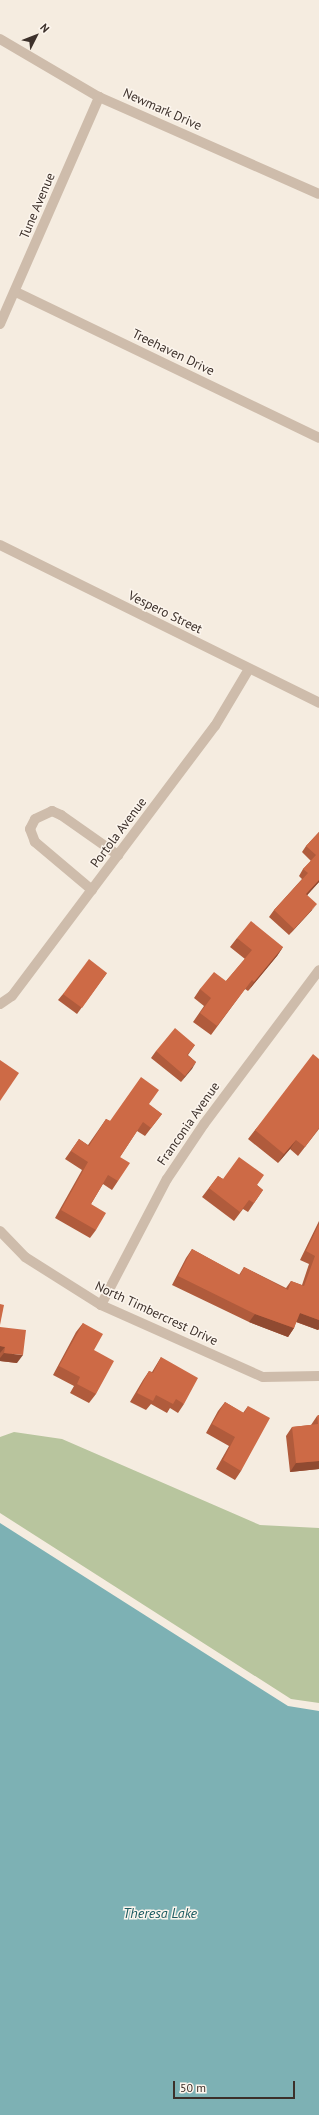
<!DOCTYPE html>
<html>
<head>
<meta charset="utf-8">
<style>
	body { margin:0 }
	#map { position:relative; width:319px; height:2115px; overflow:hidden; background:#f5ece0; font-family:"PT Sans",sans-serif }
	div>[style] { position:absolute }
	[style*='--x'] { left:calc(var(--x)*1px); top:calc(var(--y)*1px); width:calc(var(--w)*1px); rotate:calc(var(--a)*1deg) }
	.green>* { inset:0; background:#b8c59e }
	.water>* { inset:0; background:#7db1b4 }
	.minor>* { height:10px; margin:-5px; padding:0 5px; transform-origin:5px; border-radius:5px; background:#cebcab }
	.tertiary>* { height:10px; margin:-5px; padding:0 5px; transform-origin:5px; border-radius:5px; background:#cebcab }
	.wall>* { inset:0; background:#b05b3c }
	.shaded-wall>* { inset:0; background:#904a31 }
	.building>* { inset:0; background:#cd6a46 }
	span { translate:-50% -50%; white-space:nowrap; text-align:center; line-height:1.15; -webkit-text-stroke:3px #fcf5ed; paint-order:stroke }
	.street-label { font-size:13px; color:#3c302a }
	.water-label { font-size:14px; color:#1c5b61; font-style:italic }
	.north { position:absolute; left:16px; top:16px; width:40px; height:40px; -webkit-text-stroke:3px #fcf5ed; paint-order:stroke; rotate:48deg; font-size:11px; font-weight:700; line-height:16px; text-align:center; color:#3c302a }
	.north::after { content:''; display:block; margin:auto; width:14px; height:18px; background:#3c302a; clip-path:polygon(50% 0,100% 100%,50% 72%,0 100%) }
	.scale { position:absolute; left:173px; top:2081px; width:122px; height:18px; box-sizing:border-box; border:2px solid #3c302a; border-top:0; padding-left:5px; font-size:12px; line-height:14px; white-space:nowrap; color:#3c302a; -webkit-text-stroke:3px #fcf5ed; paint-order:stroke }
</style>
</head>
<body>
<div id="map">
	<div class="green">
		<div style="clip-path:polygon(14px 1432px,62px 1439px,260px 1525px,319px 1528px,319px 1703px,291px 1699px,0 1513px,0 1437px)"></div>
	</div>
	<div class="water">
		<div style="clip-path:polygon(0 1523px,288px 1706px,319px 1711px,319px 2115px,0 2115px)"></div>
	</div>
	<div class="minor">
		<div style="--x:16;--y:292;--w:336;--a:25.7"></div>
		<div style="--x:0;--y:324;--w:248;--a:-66.4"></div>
		<div style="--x:0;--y:545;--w:356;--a:26.3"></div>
		<div style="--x:92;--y:890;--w:75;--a:-139.9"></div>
		<div style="--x:35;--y:842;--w:14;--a:-111"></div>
		<div style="--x:30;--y:829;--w:11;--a:-63"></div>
		<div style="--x:35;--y:819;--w:19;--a:-25"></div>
		<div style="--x:52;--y:811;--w:10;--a:24"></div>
		<div style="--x:61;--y:815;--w:70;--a:35.1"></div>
		<div style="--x:0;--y:1004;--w:14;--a:-34"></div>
		<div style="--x:12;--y:996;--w:338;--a:-53.1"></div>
		<div style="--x:215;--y:726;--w:66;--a:-59.2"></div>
		<div style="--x:0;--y:1231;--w:36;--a:46"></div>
		<div style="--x:25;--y:1257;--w:90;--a:32.3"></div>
		<div style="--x:101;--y:1305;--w:177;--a:24"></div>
		<div style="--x:263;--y:1377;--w:56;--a:-1"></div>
		<div style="--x:101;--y:1305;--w:142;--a:-62.4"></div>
		<div style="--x:167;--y:1179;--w:66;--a:-56.1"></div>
		<div style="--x:204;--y:1124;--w:192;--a:-53.2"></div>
	</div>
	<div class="tertiary">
		<div style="--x:0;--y:39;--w:115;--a:30.4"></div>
		<div style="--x:99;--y:97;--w:240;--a:23.8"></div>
	</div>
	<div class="wall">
		<div style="clip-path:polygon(319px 832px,319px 882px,307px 895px,312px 910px,289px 935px,269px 917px,274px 910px,302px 879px,299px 876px,303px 869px,311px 861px,302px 852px,306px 846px)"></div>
		<div style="clip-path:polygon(237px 938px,283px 947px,277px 956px,248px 991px,245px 989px,211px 1035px,193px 1022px,204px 1006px,194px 998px,200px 989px,226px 981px,245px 959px,230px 947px)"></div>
		<div style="clip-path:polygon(107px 973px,77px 1014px,58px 1000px,63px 994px)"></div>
		<div style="clip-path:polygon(195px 1045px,188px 1055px,196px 1062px,181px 1082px,151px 1058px,156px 1051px)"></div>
		<div style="clip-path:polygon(319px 1059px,319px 1129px,298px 1156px,290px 1149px,278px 1163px,248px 1139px,255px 1130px)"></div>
		<div style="clip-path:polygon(149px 1105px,162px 1114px,145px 1136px,137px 1131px,120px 1157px,118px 1181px,112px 1190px,103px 1184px,91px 1204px,96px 1230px,90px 1238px,55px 1218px,82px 1170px,65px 1159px,79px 1139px,88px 1145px,106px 1119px,110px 1121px)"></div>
		<div style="clip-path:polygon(218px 1176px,223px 1179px,257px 1185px,263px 1190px,248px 1212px,243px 1209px,234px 1221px,202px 1197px)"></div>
		<div style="clip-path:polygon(319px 1221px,319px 1329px,318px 1330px,296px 1322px,294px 1328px,288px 1337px,249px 1322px,172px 1285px,186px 1258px,192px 1249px,239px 1275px,244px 1267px,286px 1288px,291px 1281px,302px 1285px,309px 1264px,300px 1260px)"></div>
		<div style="clip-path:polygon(83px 1323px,94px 1350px,96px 1394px,89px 1403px,70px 1393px,74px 1386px,53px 1375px,76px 1332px)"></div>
		<div style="clip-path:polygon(0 1327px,17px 1363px,0 1361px)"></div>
		<div style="clip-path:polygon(161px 1357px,184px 1404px,178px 1413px,170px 1408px,167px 1413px,151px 1404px,146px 1410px,130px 1402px,143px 1380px,149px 1371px,152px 1372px)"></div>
		<div style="clip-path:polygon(225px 1402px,243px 1413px,248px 1406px,241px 1471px,235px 1480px,216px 1469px,229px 1446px,206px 1433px,218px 1411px)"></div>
		<div style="clip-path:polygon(319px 1415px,319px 1469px,290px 1472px,286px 1436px,292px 1427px,311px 1425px,317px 1416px)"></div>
	</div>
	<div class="shaded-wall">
		<div style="clip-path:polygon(319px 880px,319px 882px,302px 901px,306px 894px)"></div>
		<div style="clip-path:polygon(317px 904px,312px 910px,289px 935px,294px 929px)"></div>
		<div style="clip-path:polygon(283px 947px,277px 956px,248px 991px,254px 982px)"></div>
		<div style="clip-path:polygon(196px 1062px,192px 1069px,181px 1082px,185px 1076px)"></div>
		<div style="clip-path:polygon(296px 1140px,290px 1149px,278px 1163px,284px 1154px)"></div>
		<div style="clip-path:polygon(300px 1313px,319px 1320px,319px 1329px,318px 1330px,294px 1321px)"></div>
		<div style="clip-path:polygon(255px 1314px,294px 1328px,288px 1337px,249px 1322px)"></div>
		<div style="clip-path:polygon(0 1346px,5px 1347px,0 1353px)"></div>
		<div style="clip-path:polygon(4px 1353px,23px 1355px,17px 1363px,0 1361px,0 1358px)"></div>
		<div style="clip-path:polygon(319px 1461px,319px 1469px,290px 1472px,296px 1463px)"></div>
	</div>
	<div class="building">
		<div style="clip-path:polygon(319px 832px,319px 880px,306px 894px,317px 904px,294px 929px,274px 910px,308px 873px,303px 869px,316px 855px,306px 846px)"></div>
		<div style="clip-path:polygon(251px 921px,283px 947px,254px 982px,252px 980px,217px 1026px,200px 1013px,211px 998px,200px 989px,214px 972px,226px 981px,252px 950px,237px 938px)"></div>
		<div style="clip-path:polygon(89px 959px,107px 973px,82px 1008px,63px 994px)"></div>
		<div style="clip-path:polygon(175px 1028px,195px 1045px,187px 1055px,196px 1062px,185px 1076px,156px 1051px)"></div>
		<div style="clip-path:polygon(313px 1054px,319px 1059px,319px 1128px,305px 1147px,296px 1140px,284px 1154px,255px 1130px)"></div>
		<div style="clip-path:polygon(0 1060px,19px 1073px,0 1101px)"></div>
		<div style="clip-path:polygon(141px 1077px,159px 1090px,149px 1104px,162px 1114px,151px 1128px,143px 1122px,120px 1157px,130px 1163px,118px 1181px,108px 1175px,91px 1204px,106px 1213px,96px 1230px,61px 1210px,88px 1162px,71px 1151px,79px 1139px,89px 1146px,106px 1119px,110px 1121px)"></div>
		<div style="clip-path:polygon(239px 1157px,264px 1175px,257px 1185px,263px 1190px,254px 1203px,249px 1200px,240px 1212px,209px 1188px,218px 1176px,223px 1179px)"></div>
		<div style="clip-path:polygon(319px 1224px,319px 1320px,300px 1313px,294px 1328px,255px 1314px,178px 1276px,192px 1249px,240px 1275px,244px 1267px,288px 1290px,291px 1281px,304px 1286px,315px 1256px,306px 1251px)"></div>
		<div style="clip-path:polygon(0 1304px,4px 1305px,0 1325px)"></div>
		<div style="clip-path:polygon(83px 1323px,103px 1334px,94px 1350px,114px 1361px,96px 1394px,77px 1384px,80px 1377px,59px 1366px)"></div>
		<div style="clip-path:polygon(0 1327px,26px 1330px,23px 1355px,4px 1353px,5px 1347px,0 1346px)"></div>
		<div style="clip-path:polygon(161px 1357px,198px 1378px,184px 1404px,176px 1399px,173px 1404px,156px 1395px,153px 1401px,137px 1393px,149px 1371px,153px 1373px)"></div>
		<div style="clip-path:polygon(225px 1402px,244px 1413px,248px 1406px,270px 1418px,241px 1471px,223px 1460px,235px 1437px,212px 1424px)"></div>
		<div style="clip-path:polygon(319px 1415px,319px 1461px,296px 1463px,292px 1427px,318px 1424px,317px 1416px)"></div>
	</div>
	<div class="street-label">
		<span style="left:162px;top:110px;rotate:24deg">Newmark Drive</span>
		<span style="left:38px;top:206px;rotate:-67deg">Tune Avenue</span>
		<span style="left:173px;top:353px;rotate:26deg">Treehaven Drive</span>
		<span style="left:165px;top:613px;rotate:26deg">Vespero Street</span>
		<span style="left:119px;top:833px;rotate:-53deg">Portola Avenue</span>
		<span style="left:189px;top:1124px;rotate:-55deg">Franconia Avenue</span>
		<span style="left:156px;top:1314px;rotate:25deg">North Timbercrest Drive</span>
	</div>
	<div class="water-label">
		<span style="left:160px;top:1913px">Theresa Lake</span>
	</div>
	<div class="north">N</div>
	<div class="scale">50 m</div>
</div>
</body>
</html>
